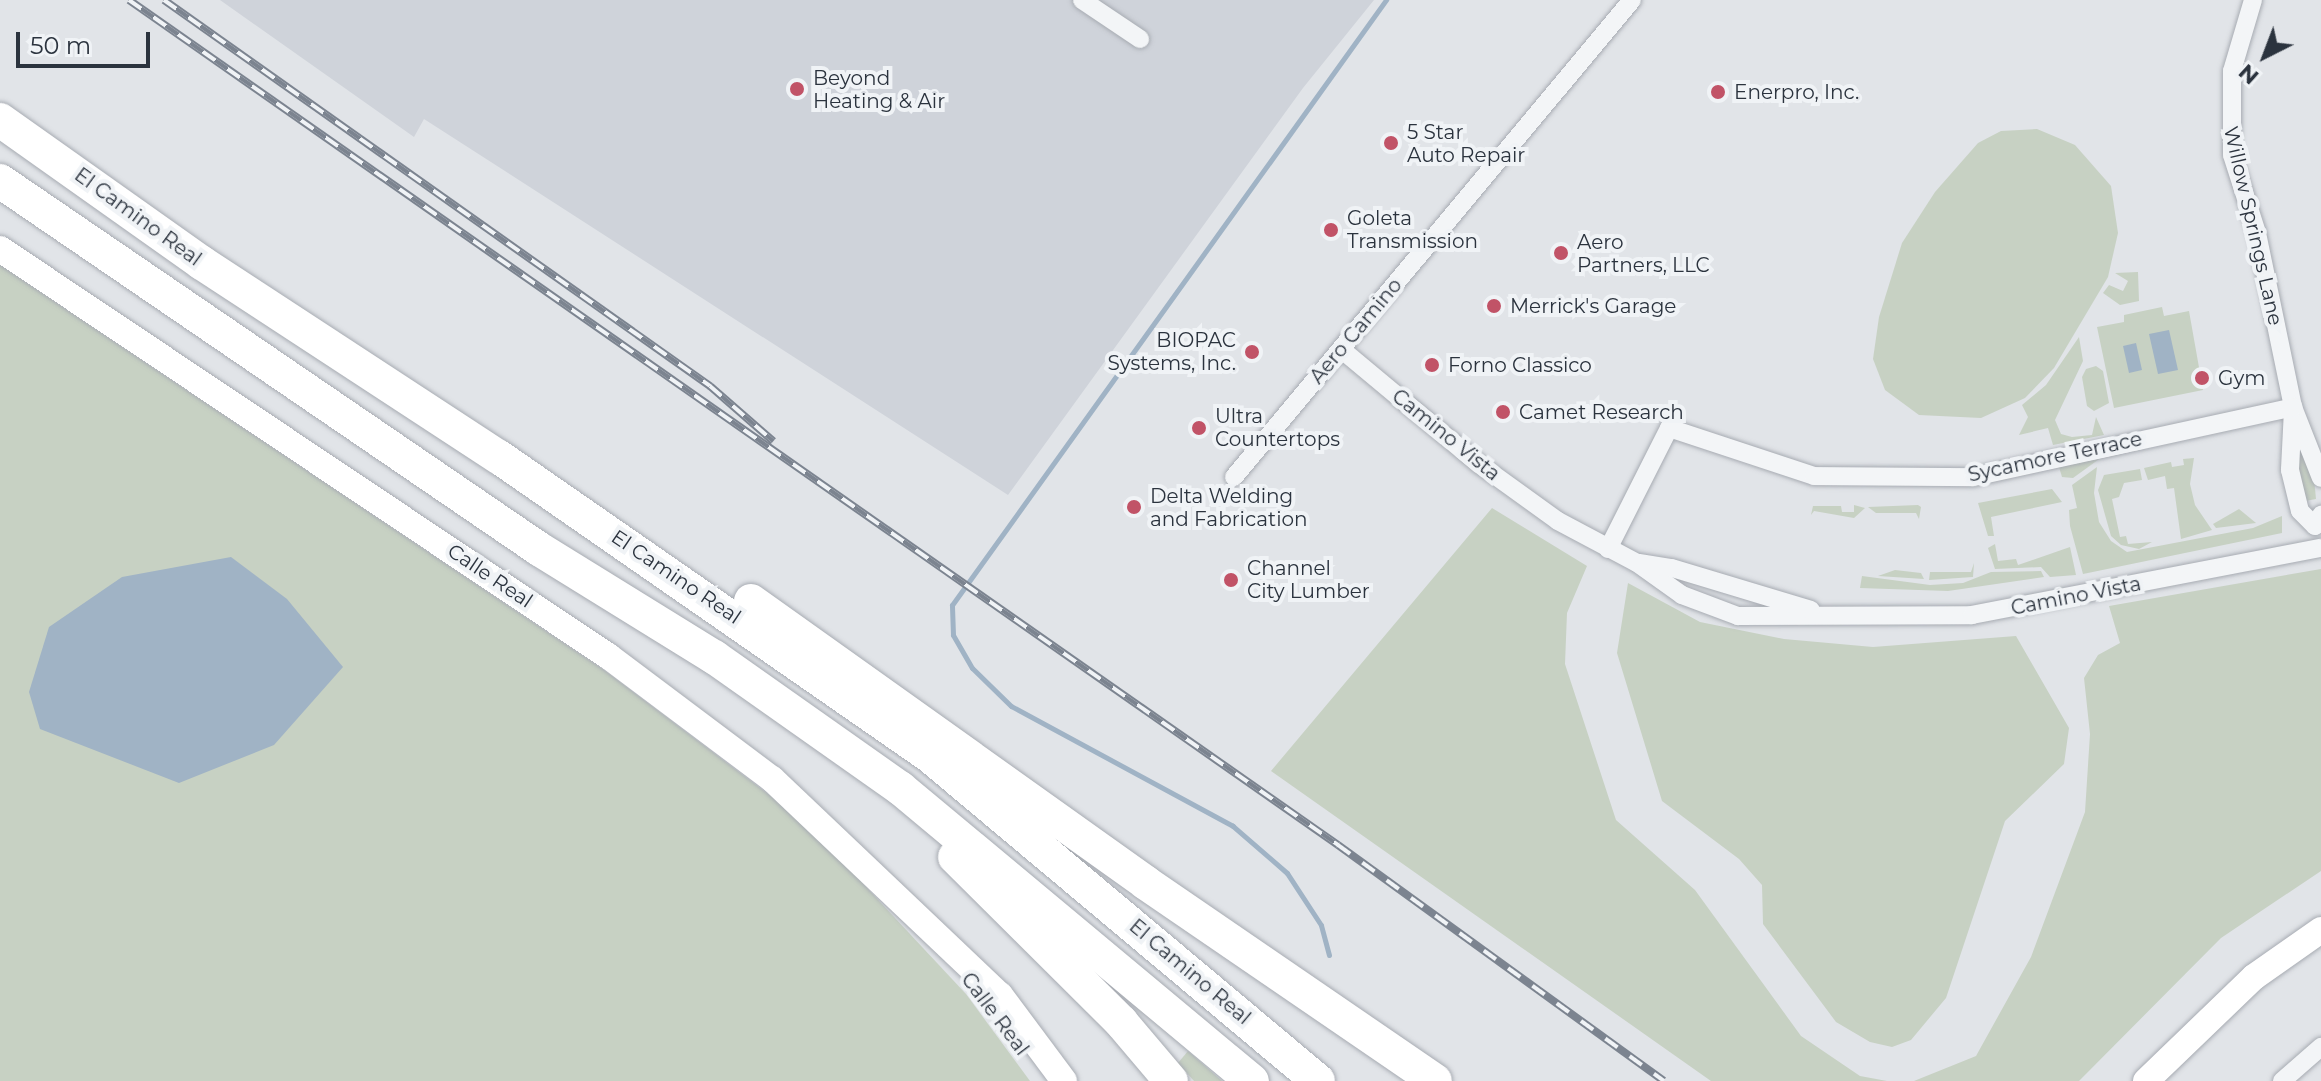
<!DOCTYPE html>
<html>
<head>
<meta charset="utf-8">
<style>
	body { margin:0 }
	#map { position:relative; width:2321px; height:1081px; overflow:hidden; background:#e1e4e8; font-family:Montserrat,sans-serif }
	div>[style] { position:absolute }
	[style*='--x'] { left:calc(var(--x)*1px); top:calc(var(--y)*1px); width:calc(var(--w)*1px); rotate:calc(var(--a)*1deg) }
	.built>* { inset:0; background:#cfd3da }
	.green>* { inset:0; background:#c7d1c3 }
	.water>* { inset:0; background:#a0b3c5 }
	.stream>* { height:5px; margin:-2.5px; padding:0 2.5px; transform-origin:2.5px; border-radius:2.5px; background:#a0b3c5 }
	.roads { filter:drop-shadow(0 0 2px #a7abb2) drop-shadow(0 0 2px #a7abb2) }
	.street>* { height:18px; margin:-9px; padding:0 9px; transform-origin:9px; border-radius:9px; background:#f3f5f7 }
	.secondary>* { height:26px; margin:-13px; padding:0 13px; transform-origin:13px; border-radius:13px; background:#fff }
	.highway>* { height:34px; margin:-17px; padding:0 17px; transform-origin:17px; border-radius:17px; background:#fff }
	.rail>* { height:8px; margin-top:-4px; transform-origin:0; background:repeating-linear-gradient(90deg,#f0f3f6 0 15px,#7c8490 0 30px); box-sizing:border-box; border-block:2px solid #7c8490 }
	.dots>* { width:22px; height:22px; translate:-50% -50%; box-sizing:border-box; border:4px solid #f0f3f6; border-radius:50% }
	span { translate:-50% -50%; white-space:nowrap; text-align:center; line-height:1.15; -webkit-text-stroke:8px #f0f3f6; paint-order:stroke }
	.poi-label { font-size:20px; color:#2b333e }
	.left { translate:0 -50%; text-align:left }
	.right { translate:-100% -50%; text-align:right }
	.street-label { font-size:20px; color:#2b333e }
	.north { position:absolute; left:2225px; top:16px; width:80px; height:80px; -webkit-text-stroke:6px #f0f3f6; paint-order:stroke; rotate:222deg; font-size:22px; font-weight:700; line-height:32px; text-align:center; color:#2b333e }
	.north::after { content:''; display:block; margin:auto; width:28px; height:36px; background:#2b333e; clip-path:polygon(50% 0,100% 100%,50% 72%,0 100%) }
	.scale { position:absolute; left:16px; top:32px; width:134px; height:36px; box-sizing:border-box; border:4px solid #2b333e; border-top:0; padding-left:10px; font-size:24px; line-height:28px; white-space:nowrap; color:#2b333e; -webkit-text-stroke:6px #f0f3f6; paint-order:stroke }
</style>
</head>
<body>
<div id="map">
	<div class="built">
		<div style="clip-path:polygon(220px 0,1374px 0,1303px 88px,1008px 495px,424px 119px,414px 137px)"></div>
	</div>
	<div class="green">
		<div style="clip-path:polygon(2037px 129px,2075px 145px,2111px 186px,2118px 233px,2108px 277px,2054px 368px,2025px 398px,1981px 418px,1919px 415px,1885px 390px,1873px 359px,1879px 317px,1902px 243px,1935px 192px,1978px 143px,2001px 131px)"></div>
		<div style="clip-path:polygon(0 265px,604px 670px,772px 797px,839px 858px,966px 994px,1030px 1081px,0 1081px)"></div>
		<div style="clip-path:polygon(2138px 272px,2139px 301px,2120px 305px,2103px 293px,2109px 285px,2123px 291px,2128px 281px,2115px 273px)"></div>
		<div style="clip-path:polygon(2162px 307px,2164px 316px,2189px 311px,2203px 390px,2114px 408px,2097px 327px,2124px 322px,2124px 315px)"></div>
		<div style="clip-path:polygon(2079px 337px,2083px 361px,2055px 420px,2061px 434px,2072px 437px,2092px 435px,2096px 417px,2104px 435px,2053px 445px,2048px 428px,2019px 435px,2028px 417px,2022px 405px,2046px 385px)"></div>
		<div style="clip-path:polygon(2096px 366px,2103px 371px,2109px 403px,2094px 411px,2087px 406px,2082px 377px,2086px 369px)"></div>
		<div style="clip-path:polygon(2299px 443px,2313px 468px,2316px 499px,2305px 501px,2297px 470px)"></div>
		<div style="clip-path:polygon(2102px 457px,2073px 478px,2062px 477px,2059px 467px)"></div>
		<div style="clip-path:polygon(2194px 458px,2190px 484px,2195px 505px,2212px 530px,2181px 539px,2174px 488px,2167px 489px,2165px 476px,2148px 480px,2144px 468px,2171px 462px,2172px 467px,2184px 465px,2183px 459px)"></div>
		<div style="clip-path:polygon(2097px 467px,2094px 493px,2099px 522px,2111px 541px,2127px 552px,2253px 528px,2282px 516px,2282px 533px,2083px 574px,2070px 526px,2069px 510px,2077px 508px,2072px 485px)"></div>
		<div style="clip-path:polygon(2140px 469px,2142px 480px,2124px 483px,2119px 497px,2112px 499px,2120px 537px,2126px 536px,2128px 544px,2152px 542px,2139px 549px,2121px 545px,2111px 536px,2098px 490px,2104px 475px)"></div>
		<div style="clip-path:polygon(2052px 489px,2062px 502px,1991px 517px,1994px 536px,1988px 536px,1978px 503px)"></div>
		<div style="clip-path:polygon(1854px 505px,1865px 508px,1854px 518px,1814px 511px,1811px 515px,1813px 506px,1841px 506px,1842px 512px,1854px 512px)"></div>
		<div style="clip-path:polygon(1918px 505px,1921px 507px,1919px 519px,1916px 513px,1876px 513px,1868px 507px)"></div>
		<div style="clip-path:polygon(1492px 508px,1587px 566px,1567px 613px,1565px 664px,1616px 820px,1695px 890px,1801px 1036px,1860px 1076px,1887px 1081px,1711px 1081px,1271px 771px)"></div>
		<div style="clip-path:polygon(2239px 509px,2256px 523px,2216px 528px,2213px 524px)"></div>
		<div style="clip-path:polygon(1995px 544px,1998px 561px,2016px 559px,2018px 565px,2070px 547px,2076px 575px,2050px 577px,2041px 567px,1995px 569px,1988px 548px)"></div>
		<div style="clip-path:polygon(1974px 563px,1973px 577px,1929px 580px,1930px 572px,1971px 572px)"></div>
		<div style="clip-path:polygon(2321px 569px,2321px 871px,2221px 938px,2079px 1081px,1914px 1081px,1976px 1056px,2031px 957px,2085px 812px,2090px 734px,2084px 678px,2098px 655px,2120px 643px,2109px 606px)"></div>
		<div style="clip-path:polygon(1895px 570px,1921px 573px,1924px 579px,1878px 576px)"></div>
		<div style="clip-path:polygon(2041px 571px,2044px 577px,1948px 591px,1860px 588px,1862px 576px,1930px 585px,1963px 583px,1991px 572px)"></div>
		<div style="clip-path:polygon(1628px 583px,1700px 622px,1784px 639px,1873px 647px,2016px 636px,2069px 728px,2064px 764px,2005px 821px,1946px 998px,1911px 1040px,1892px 1047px,1870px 1042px,1836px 1022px,1763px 924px,1762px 885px,1739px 859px,1662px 801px,1617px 653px)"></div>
		<div style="clip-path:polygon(1188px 1051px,1222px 1081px,1194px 1081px,1178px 1063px)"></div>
	</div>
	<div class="water">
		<div style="clip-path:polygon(2169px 330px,2178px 370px,2158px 374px,2149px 334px)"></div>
		<div style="clip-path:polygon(2136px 343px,2142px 370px,2129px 373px,2123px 346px)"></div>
		<div style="clip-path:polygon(231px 557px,287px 599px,343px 667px,274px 745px,179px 783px,40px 729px,29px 692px,49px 627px,122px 577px)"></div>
	</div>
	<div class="stream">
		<div style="--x:1329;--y:955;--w:31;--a:-105"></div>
		<div style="--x:1321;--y:925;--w:62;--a:-123.2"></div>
		<div style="--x:1287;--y:873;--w:72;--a:-139"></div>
		<div style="--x:1233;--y:826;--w:252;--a:-151.6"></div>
		<div style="--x:1011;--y:706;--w:54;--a:-135.7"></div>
		<div style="--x:972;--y:668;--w:38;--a:-120"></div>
		<div style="--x:953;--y:635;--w:30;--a:-92"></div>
		<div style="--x:952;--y:605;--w:745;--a:-54.35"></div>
	</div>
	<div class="roads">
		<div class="street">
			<div style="--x:1082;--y:0;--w:70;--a:33.9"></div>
			<div style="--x:2253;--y:0;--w:74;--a:106.5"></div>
			<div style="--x:2232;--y:71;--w:84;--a:90"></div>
			<div style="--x:2232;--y:155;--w:82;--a:72.2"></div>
			<div style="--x:2257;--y:233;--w:178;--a:78.3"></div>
			<div style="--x:2293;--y:407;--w:76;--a:68.5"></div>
			<div style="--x:1341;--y:349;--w:180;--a:39.8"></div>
			<div style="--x:1479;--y:464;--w:97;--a:35.8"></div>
			<div style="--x:1558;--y:521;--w:89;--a:28"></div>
			<div style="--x:1637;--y:563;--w:55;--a:35.4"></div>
			<div style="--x:1682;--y:595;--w:60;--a:20.6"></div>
			<div style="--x:1738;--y:616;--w:234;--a:-0.2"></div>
			<div style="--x:1972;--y:615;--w:355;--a:-10.9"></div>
			<div style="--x:2293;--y:410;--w:60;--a:92.9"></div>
			<div style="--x:2290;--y:470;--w:42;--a:76.3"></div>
			<div style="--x:2300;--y:511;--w:21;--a:45"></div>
			<div style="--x:2315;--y:526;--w:13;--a:-61"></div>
			<div style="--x:1234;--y:477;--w:621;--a:-50.16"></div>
			<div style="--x:1608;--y:549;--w:136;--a:-63.2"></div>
			<div style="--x:1669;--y:428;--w:153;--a:18.3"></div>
			<div style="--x:1814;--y:476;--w:159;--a:0.4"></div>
			<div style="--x:1973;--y:477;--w:328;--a:-12.3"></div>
			<div style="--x:1639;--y:563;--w:33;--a:9"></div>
			<div style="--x:1672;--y:568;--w:145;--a:16.8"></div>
			<div style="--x:2282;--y:1081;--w:52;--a:-41.1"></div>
		</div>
		<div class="secondary">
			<div style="--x:0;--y:249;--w:732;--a:33.8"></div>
			<div style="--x:608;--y:656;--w:205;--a:36.9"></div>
			<div style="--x:772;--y:779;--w:314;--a:43.5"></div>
			<div style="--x:1000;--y:995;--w:107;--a:53.3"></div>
			<div style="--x:2146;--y:1081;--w:150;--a:-43.9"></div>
			<div style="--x:2254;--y:977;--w:82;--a:-35"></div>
		</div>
		<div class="highway">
			<div style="--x:0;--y:120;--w:247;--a:35.3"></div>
			<div style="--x:202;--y:263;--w:355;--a:33.2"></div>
			<div style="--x:499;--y:457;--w:525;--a:34.75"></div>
			<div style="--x:930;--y:756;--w:506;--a:39.95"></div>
			<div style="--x:0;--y:181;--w:653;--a:34.32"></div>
			<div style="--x:539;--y:549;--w:206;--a:31.7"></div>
			<div style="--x:714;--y:657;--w:228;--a:35.2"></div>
			<div style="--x:900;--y:788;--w:458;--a:39.8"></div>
			<div style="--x:751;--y:601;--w:485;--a:35.5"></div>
			<div style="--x:1146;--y:883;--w:350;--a:34.4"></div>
			<div style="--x:955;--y:857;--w:234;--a:44.8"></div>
			<div style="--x:1121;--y:1022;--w:77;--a:49.7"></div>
		</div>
	</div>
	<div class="rail">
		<div style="--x:129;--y:0;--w:1475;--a:34.95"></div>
		<div style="--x:1338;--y:845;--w:402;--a:35.9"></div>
		<div style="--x:164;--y:0;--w:669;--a:35.26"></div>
		<div style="--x:710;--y:386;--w:84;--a:41.1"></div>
	</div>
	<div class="dots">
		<div style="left:797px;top:89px;background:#c15367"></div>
		<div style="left:1718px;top:92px;background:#c15367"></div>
		<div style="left:1391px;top:143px;background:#c15367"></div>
		<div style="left:1331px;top:230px;background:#c15367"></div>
		<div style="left:1561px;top:253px;background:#c15367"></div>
		<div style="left:1494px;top:306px;background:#c15367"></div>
		<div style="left:1252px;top:352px;background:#c15367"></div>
		<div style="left:1432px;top:365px;background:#c15367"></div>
		<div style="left:2202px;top:378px;background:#c15367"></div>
		<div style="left:1503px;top:412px;background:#c15367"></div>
		<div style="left:1199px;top:428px;background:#c15367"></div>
		<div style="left:1134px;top:507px;background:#c15367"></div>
		<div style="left:1231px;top:580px;background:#c15367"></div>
	</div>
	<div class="poi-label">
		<span class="left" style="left:813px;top:90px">Beyond<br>Heating &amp; Air</span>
		<span class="left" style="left:1734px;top:92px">Enerpro, Inc.</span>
		<span class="left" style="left:1407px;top:144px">5 Star<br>Auto Repair</span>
		<span class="left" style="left:1347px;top:230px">Goleta<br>Transmission</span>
		<span class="left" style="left:1577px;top:254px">Aero<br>Partners, LLC</span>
		<span class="left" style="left:1510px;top:306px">Merrick's Garage</span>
		<span class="right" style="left:1236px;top:352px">BIOPAC<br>Systems, Inc.</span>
		<span class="left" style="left:1448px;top:365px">Forno Classico</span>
		<span class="left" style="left:2218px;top:378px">Gym</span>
		<span class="left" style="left:1519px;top:412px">Camet Research</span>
		<span class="left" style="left:1215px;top:428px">Ultra<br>Countertops</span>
		<span class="left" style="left:1150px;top:508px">Delta Welding<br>and Fabrication</span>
		<span class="left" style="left:1247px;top:580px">Channel<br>City Lumber</span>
	</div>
	<div class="street-label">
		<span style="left:138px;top:217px;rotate:36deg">El Camino Real</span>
		<span style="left:2253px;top:226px;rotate:77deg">Willow Springs Lane</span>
		<span style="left:1356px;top:331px;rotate:-50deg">Aero Camino</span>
		<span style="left:1446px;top:435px;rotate:39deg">Camino Vista</span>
		<span style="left:2055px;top:457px;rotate:-12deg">Sycamore Terrace</span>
		<span style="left:490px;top:576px;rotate:34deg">Calle Real</span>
		<span style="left:676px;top:577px;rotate:34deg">El Camino Real</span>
		<span style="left:2076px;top:596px;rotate:-11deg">Camino Vista</span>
		<span style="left:1190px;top:972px;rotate:40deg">El Camino Real</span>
		<span style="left:995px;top:1014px;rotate:53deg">Calle Real</span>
	</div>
	<div class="north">N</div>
	<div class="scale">50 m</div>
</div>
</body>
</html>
